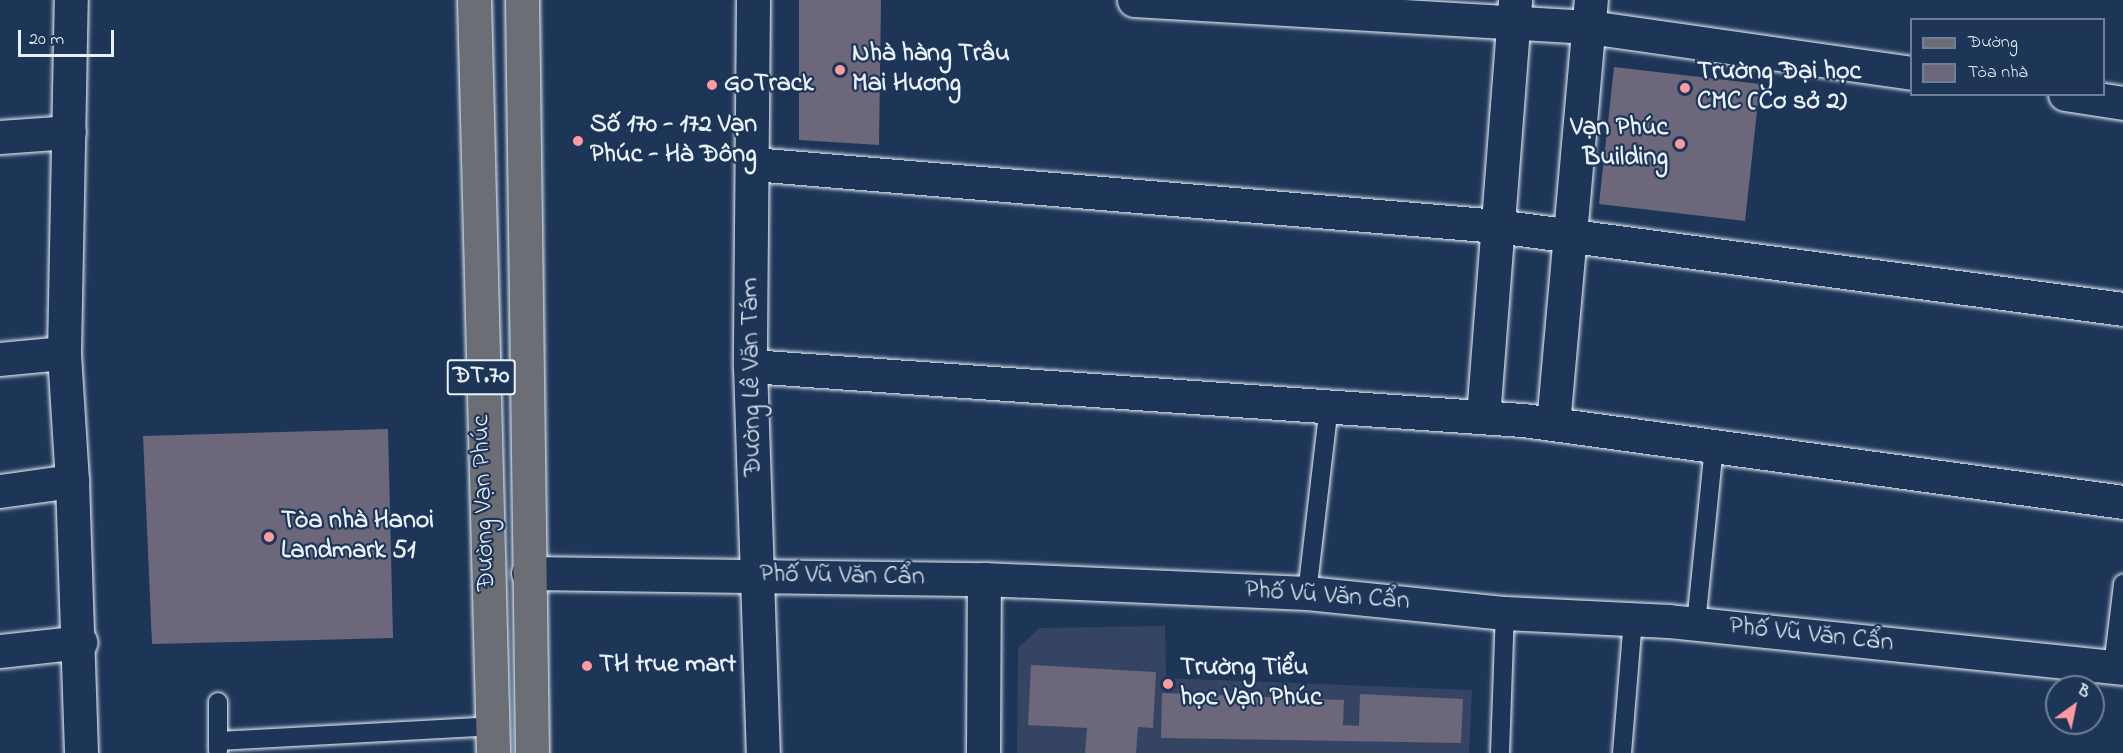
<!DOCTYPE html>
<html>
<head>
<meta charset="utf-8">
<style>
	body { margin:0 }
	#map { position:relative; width:2123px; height:753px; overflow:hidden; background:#1d3557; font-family:"Indie Flower",sans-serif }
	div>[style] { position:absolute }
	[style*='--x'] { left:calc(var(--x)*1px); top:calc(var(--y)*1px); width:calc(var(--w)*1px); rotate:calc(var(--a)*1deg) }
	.built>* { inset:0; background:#354462 }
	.building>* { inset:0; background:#6c677b }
	.roads { filter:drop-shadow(0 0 2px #e8f1f8) drop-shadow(0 0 2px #e8f1f8) }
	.lane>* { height:18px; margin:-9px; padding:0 9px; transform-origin:9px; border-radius:9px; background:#1d3557 }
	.street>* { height:33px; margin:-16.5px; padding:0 16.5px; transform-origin:16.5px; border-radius:16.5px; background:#1d3557 }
	.primary>* { height:33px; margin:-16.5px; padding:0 16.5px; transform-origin:16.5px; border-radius:16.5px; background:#6b6f75 }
	.dots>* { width:16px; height:16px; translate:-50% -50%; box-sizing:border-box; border:3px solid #1d3557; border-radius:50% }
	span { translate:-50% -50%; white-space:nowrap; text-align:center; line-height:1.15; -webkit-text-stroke:4.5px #1d3557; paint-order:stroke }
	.shield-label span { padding:2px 4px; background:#1d3557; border:2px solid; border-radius:4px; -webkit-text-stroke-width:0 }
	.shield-label { font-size:24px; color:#e8f1f8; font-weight:700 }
	.poi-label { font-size:26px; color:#e8f1f8; font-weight:700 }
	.left { translate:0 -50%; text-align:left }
	.right { translate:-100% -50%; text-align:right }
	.street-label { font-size:26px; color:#e8f1f8 }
	.legend { position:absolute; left:1910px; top:18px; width:195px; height:78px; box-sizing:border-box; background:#1d3557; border:2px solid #6e8097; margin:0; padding:8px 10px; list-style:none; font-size:18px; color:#e8f1f8 }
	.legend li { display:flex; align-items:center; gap:12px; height:30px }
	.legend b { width:30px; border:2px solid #6e8097 }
	.north { position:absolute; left:2045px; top:675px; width:60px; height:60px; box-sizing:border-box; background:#1d3557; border:2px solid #6e8097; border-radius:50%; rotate:33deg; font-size:16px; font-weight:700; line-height:24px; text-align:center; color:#e8f1f8 }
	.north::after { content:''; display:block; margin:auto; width:21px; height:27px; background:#ff9aa2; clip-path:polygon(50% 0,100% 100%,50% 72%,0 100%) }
	.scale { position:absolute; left:18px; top:30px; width:96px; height:27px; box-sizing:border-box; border:3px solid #e8f1f8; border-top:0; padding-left:8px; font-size:18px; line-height:21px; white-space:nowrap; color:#e8f1f8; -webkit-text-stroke:4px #1d3557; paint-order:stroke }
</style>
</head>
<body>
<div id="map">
	<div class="built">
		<div style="clip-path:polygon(1165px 626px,1166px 678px,1472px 690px,1469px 753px,1017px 753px,1018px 648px,1039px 628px)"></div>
	</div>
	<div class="building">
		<div style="clip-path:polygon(799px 0,881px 0,879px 145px,799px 140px)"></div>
		<div style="clip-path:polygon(1614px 67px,1760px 84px,1745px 221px,1599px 204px)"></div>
		<div style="clip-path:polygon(388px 429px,393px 638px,152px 644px,143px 436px)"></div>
		<div style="clip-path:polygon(1031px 665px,1156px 672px,1153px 728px,1138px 727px,1136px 753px,1085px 753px,1087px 728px,1028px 725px)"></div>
		<div style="clip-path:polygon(1162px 693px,1344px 700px,1343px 725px,1359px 726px,1360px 694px,1463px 699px,1461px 743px,1161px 738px)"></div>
	</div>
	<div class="roads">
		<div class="lane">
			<div style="--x:1307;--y:593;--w:187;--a:-83.3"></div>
			<div style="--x:1696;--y:624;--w:179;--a:-84.2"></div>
			<div style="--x:2113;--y:667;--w:84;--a:-83.1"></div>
			<div style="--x:218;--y:741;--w:274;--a:-3.1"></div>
			<div style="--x:218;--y:751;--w:49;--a:-90"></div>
			<div style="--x:1500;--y:753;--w:140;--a:-88"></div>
			<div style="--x:1622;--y:753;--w:133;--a:-85.3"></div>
		</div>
		<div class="street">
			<div style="--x:753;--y:0;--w:366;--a:90.5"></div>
			<div style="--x:750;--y:366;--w:387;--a:88.1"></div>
			<div style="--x:1134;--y:0;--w:456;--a:3.4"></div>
			<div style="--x:1589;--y:27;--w:326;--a:8.1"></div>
			<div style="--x:2065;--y:94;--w:59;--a:8.8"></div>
			<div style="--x:0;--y:137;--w:69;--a:-4.1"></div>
			<div style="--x:753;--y:164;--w:747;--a:4.76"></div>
			<div style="--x:1497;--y:226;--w:631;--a:7.55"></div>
			<div style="--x:0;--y:359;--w:64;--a:-5.4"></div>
			<div style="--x:64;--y:353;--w:353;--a:-88.9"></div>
			<div style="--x:750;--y:366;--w:775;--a:4"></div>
			<div style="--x:1523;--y:420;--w:606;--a:7.78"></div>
			<div style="--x:1483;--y:417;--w:418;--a:-85.6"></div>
			<div style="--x:1553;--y:424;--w:426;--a:-84.9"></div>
			<div style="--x:72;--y:481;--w:272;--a:88.1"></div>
			<div style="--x:0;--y:491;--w:73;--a:-7.9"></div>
			<div style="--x:72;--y:481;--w:128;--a:-93.6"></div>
			<div style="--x:528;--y:573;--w:456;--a:0.8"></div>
			<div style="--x:984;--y:579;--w:323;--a:2.5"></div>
			<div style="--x:1307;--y:593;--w:199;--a:5.8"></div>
			<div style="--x:1505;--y:613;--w:164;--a:2.8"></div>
			<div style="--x:1669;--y:621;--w:456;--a:5.9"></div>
			<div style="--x:0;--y:651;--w:81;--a:-6.3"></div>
			<div style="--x:983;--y:753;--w:174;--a:-89.7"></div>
		</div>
		<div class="primary">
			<div style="--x:474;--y:0;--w:753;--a:88.55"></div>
			<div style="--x:522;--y:0;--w:753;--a:89.24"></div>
		</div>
	</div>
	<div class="dots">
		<div style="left:840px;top:70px;background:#ff9aa2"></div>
		<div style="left:712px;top:85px;background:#ff9aa2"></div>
		<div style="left:1685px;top:88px;background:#ff9aa2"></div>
		<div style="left:578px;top:141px;background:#ff9aa2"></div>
		<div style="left:1680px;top:144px;background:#ff9aa2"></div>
		<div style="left:269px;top:537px;background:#ff9aa2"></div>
		<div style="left:587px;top:666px;background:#ff9aa2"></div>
		<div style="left:1168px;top:684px;background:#ff9aa2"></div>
	</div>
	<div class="shield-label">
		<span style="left:481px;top:377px">ĐT.70</span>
	</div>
	<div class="poi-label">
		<span class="left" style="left:852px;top:70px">Nhà hàng Trâu<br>Mai Hương</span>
		<span class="left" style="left:1697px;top:88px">Trường Đại học<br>CMC (Cơ sở 2)</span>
		<span class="left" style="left:724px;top:85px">GoTrack</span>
		<span class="left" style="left:590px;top:141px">Số 170 - 172 Vạn<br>Phúc - Hà Đông</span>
		<span class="right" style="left:1668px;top:144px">Vạn Phúc<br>Building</span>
		<span class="left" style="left:281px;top:537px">Tòa nhà Hanoi<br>Landmark 51</span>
		<span class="left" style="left:599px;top:666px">TH true mart</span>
		<span class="left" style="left:1180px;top:684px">Trường Tiểu<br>học Vạn Phúc</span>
	</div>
	<div class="street-label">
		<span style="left:753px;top:377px;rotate:-91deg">Đường Lê Văn Tám</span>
		<span style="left:485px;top:503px;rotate:-92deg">Đường Vạn Phúc</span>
		<span style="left:842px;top:577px;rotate:1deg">Phố Vũ Văn Cẩn</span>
		<span style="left:1327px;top:597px;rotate:4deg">Phố Vũ Văn Cẩn</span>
		<span style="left:1811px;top:636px;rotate:6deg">Phố Vũ Văn Cẩn</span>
	</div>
	<ul class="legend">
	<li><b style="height:8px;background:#6b6f75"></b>Đường</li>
	<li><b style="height:16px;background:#6c677b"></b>Tòa nhà</li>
	</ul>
	<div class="north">B</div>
	<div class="scale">20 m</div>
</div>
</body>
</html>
